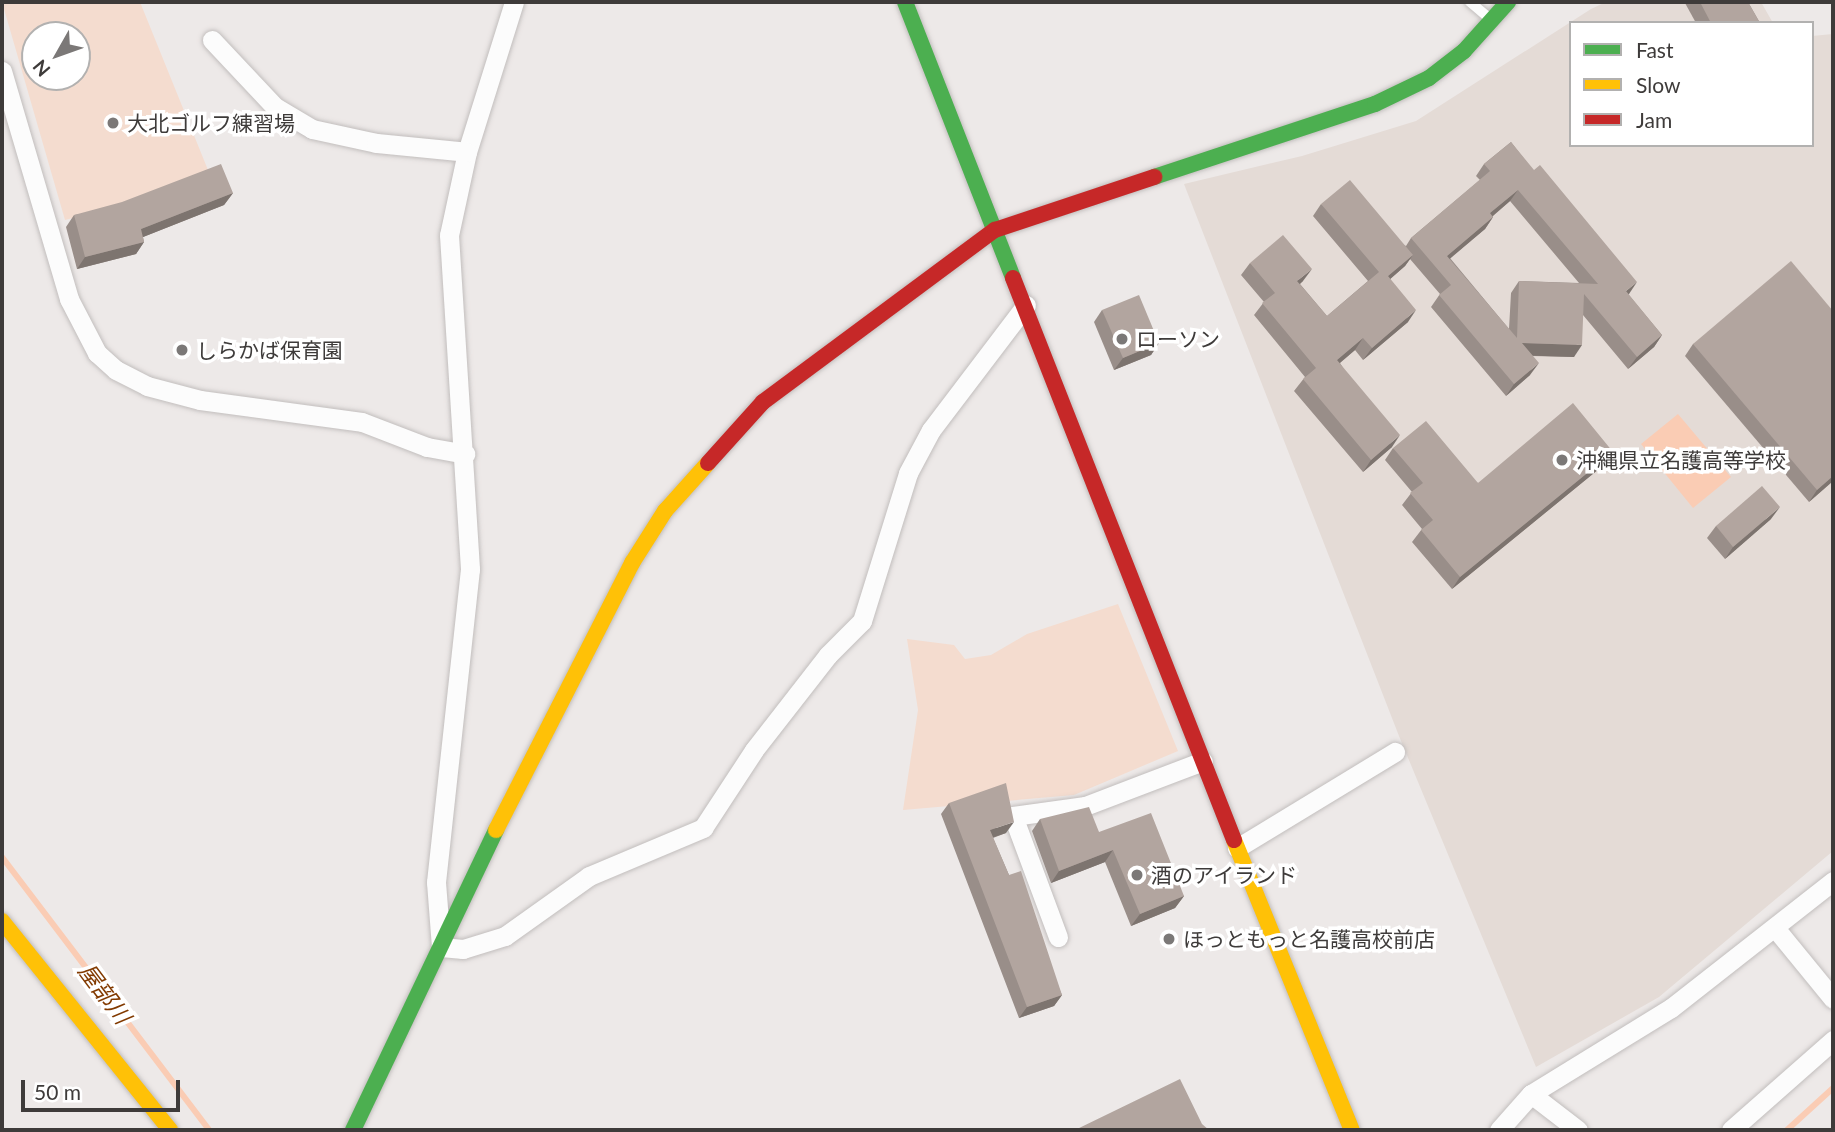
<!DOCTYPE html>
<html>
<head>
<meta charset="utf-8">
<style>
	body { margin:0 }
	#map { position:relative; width:1835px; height:1132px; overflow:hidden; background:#ede9e8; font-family:Lato,"Noto Sans JP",sans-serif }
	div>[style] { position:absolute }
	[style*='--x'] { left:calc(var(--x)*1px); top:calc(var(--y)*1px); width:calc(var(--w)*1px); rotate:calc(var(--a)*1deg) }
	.built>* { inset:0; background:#e4dbd6 }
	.green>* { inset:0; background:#f4dccf }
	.water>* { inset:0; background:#faccb4 }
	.stream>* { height:6px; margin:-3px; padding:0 3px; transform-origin:3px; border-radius:3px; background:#faccb4 }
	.roads { filter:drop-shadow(0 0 2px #c2bebd) drop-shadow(0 0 2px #c2bebd) }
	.lane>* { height:10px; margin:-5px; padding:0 5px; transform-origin:5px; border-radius:5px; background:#fcfcfc }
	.street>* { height:19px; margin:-9.5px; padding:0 9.5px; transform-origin:9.5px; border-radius:9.5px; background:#fcfcfc }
	.fast>* { height:16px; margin:-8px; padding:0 8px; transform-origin:8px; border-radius:8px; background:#4caf50 }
	.slow>* { height:16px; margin:-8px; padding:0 8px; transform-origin:8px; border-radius:8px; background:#ffc107 }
	.jam>* { height:16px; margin:-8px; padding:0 8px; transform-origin:8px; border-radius:8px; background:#c62828 }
	.wall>* { inset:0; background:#998e89 }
	.shaded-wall>* { inset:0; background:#7d746f }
	.building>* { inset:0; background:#b2a59f }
	.dots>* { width:19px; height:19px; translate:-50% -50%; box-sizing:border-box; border:4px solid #fff; border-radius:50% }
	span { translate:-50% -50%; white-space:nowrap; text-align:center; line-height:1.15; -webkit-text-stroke:7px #fff; paint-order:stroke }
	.poi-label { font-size:21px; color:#3e3b3a }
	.left { translate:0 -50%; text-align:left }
	.water-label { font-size:23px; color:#823a00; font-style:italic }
	.frame { position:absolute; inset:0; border:4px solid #3e3b3a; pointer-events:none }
	.legend { position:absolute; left:1569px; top:21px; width:245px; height:126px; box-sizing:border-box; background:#fff; border:2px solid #b2b1b0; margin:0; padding:9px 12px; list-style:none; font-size:21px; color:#3e3b3a }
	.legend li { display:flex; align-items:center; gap:14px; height:35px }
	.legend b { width:35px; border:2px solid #b2b1b0 }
	.north { position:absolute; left:21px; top:21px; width:70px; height:70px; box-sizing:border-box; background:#fff; border:2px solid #b2b1b0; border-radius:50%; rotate:230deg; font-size:19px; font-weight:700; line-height:28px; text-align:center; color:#3e3b3a }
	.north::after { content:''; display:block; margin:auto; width:24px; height:32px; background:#7b7877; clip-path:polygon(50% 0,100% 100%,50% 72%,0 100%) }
	.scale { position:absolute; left:21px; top:1080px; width:159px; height:32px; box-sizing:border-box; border:4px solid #3e3b3a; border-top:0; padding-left:9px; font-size:21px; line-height:24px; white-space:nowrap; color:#3e3b3a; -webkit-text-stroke:5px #fff; paint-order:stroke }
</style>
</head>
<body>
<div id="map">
	<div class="built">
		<div style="clip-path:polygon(1606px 2px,1761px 2px,1773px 23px,1571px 23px,1571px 145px,1812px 145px,1812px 36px,1833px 34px,1833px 851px,1659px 997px,1536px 1067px,1399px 736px,1184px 184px,1302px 156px,1416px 121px,1591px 9px)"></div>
	</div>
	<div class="green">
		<div style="clip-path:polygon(evenodd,2px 2px,140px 2px,208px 170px,113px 208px,65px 220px,2px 2px,35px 35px,77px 35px,77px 77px,35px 77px,35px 35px)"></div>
		<div style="clip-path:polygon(1118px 604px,1178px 751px,1074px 795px,903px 810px,918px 710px,907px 639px,954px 645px,965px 659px,991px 655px,1027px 634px)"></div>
	</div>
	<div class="water">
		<div style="clip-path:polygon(1678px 414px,1731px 477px,1693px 508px,1641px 444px)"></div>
	</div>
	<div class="stream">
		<div style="--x:2;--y:857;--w:343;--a:52.8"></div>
		<div style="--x:1787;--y:1130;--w:62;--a:-42.4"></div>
	</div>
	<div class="roads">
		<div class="lane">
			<div style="--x:1470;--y:2;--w:26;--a:40"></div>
		</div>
		<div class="street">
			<div style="--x:514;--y:2;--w:157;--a:107.4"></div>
			<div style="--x:467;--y:152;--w:85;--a:102.2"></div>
			<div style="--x:449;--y:235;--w:335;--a:86.4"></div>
			<div style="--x:470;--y:569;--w:315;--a:96.2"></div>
			<div style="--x:436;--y:882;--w:65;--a:85.6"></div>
			<div style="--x:441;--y:947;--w:22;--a:5"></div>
			<div style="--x:463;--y:949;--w:44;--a:-17.2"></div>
			<div style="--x:505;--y:936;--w:103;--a:-35.5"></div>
			<div style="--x:589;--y:876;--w:124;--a:-22.8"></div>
			<div style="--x:703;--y:828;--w:93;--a:-56.8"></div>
			<div style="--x:754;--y:750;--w:120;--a:-52.1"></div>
			<div style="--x:828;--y:655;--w:48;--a:-45"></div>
			<div style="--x:862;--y:621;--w:155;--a:-72.7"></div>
			<div style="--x:908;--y:473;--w:49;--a:-61.9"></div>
			<div style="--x:931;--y:430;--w:157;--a:-52.8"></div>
			<div style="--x:212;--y:40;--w:92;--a:46.8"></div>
			<div style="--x:275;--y:107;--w:43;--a:30.7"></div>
			<div style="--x:312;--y:129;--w:66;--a:12.3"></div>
			<div style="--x:376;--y:143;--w:91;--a:5.6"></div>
			<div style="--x:2;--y:71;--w:238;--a:73.6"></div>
			<div style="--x:69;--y:299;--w:61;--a:62.6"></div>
			<div style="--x:97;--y:353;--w:25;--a:42"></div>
			<div style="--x:116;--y:370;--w:35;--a:27"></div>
			<div style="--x:147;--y:386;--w:55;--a:14.8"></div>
			<div style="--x:200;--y:400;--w:163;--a:7.7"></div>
			<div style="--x:362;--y:422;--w:70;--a:21"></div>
			<div style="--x:427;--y:447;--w:39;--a:10"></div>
			<div style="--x:1237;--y:848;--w:185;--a:-31.3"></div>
			<div style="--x:1776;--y:929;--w:90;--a:50.8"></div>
			<div style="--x:1058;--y:937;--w:129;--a:-110.4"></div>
			<div style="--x:1013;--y:816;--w:73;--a:-7.9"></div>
			<div style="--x:1085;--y:806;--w:126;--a:-20.9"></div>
			<div style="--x:1531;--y:1094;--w:59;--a:37.5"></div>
			<div style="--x:1499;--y:1130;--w:48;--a:-48.4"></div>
			<div style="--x:1531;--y:1094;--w:164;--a:-31.6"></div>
			<div style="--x:1671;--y:1008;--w:206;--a:-38.1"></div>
			<div style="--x:1731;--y:1130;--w:136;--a:-41.4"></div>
		</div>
		<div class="fast">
			<div style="--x:905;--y:2;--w:296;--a:68.6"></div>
			<div style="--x:1154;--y:177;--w:233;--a:-18.3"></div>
			<div style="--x:1375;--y:104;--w:60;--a:-25.7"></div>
			<div style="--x:1429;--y:78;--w:44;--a:-37.6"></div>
			<div style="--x:1464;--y:51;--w:66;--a:-48.1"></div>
			<div style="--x:353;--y:1130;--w:332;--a:-64.5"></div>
		</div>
		<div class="slow">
			<div style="--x:496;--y:830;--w:300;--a:-63"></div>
			<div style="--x:632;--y:563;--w:62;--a:-57.6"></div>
			<div style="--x:665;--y:511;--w:64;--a:-48.1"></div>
			<div style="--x:1234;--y:840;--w:313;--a:67.9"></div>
			<div style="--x:2;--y:921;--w:268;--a:51.2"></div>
		</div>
		<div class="jam">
			<div style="--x:1013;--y:278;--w:604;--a:68.53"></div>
			<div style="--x:708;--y:463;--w:82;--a:-48"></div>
			<div style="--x:763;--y:402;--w:289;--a:-36.6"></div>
			<div style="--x:995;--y:230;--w:168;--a:-18.4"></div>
		</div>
	</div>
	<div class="wall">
		<div style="clip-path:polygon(1686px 2px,1748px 2px,1760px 23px,1696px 23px,1685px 3px)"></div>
		<div style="clip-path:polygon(evenodd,1511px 142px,1628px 294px,1662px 335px,1654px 347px,1628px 369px,1583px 315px,1574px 357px,1532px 356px,1530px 375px,1506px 396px,1431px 307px,1440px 294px,1410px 259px,1405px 266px,1390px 279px,1408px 322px,1363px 360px,1355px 350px,1340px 363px,1392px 447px,1363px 472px,1294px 391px,1305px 377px,1254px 315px,1264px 302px,1241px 275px,1250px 263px,1303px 281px,1300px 284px,1327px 316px,1368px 281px,1313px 216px,1321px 204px,1406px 246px,1411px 238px,1480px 180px,1476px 176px,1484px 164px,1511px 142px,1510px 201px,1579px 283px,1519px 281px,1511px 293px,1509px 329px,1450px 258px,1485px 229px,1493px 217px,1493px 216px,1510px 201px)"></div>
		<div style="clip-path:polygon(233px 193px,224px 205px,143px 237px,144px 242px,136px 254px,77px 269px,66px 227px,74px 215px)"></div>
		<div style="clip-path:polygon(1102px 310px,1159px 343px,1151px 355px,1114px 370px,1094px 322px)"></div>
		<div style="clip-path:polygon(1833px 311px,1833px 481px,1809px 502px,1685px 356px,1693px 344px)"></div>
		<div style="clip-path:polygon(1393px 448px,1478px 483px,1613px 452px,1605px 464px,1452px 589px,1412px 542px,1422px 529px,1402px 505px,1412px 492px,1385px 460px)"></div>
		<div style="clip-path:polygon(1771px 519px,1725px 559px,1707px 538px,1716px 526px)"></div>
		<div style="clip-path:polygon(949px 803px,1006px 833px,993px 838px,1009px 875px,1062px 995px,1054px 1006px,1019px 1018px,941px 814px)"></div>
		<div style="clip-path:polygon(1040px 819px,1099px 832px,1184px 896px,1175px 908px,1131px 926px,1105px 862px,1051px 883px,1032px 831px)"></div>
	</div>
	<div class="shaded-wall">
		<div style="clip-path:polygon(1518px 190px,1510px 201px,1482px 225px,1490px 213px)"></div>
		<div style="clip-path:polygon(233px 193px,224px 205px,133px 241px,141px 229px)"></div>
		<div style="clip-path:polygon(1493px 217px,1485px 229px,1439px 268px,1447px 256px)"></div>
		<div style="clip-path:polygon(144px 242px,136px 254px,77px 269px,85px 257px)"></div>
		<div style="clip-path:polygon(1413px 255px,1405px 266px,1380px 288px,1388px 276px)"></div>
		<div style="clip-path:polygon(1312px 269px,1303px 281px,1289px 293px,1297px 281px)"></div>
		<div style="clip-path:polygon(1637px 282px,1629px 294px,1617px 303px,1626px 291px)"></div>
		<div style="clip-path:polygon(1416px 310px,1408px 322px,1363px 360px,1372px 348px)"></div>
		<div style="clip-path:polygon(1662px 335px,1654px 347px,1628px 369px,1637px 357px)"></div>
		<div style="clip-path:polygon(1363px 338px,1355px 350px,1329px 372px,1337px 360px)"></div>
		<div style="clip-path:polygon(1159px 343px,1151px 355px,1114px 370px,1123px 358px)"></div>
		<div style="clip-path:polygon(1522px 343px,1582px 345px,1574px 357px,1513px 355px)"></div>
		<div style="clip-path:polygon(1539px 363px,1530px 375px,1506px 396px,1514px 384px)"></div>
		<div style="clip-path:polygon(1400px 435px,1392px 447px,1363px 472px,1371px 460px)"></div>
		<div style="clip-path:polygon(1613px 452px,1605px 464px,1452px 589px,1460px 577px)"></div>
		<div style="clip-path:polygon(1833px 476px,1833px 481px,1809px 502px,1817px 490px)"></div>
		<div style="clip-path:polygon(1780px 507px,1771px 519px,1725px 559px,1733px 547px)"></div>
		<div style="clip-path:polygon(1014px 822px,1006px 833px,982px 841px,990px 830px)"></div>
		<div style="clip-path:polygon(1113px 850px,1105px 862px,1051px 883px,1059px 871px)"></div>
		<div style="clip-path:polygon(1184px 896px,1175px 908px,1131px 926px,1140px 914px)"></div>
		<div style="clip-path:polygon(1062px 995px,1054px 1006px,1019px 1018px,1027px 1007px)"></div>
	</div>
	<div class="building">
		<div style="clip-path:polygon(1700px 2px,1748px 2px,1760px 23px,1711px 23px)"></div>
		<div style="clip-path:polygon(evenodd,1511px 142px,1534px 170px,1540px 165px,1637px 282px,1626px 291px,1662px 335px,1637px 357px,1584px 294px,1582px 345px,1522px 343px,1539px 363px,1514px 384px,1439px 295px,1451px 285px,1411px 238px,1490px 171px,1484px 164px,1511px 142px,1518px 190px,1598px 284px,1519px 281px,1517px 338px,1447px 256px,1493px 217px,1490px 213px,1518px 190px)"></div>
		<div style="clip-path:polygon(221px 164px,233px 193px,141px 229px,144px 242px,85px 257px,74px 215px,122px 202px)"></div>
		<div style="clip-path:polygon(1350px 180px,1413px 255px,1388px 276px,1416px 310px,1372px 348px,1363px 338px,1337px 360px,1400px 435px,1371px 460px,1303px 379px,1316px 368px,1262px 303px,1275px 293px,1250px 263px,1283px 235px,1312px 269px,1297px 281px,1327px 316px,1379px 272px,1321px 204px)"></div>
		<div style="clip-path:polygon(1791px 261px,1833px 311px,1833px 476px,1817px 490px,1693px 344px)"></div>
		<div style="clip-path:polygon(1139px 295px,1159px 343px,1123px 358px,1102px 310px)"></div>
		<div style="clip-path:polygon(1573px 403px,1613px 452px,1460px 577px,1421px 530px,1433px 520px,1410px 493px,1423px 483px,1393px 448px,1426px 421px,1478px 483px)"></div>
		<div style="clip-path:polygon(1762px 486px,1780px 507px,1733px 547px,1716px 526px)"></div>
		<div style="clip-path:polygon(1006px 783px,1014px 822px,990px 830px,1009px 875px,1021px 871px,1062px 995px,1027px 1007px,949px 803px)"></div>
		<div style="clip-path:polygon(1089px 807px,1099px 832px,1151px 813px,1184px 896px,1140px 914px,1113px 850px,1059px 871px,1040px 819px)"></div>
		<div style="clip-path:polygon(1180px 1079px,1202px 1124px,1209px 1130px,1075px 1130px)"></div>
	</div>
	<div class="dots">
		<div style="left:113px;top:123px;background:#7b7877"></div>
		<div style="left:1122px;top:339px;background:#7b7877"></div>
		<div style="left:182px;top:350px;background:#7b7877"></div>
		<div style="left:1562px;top:460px;background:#7b7877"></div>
		<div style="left:1137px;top:875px;background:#7b7877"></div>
		<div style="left:1169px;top:939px;background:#7b7877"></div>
	</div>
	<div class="poi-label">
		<span class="left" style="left:127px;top:123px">大北ゴルフ練習場</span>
		<span class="left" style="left:1136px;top:339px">ローソン</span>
		<span class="left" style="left:196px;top:350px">しらかば保育園</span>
		<span class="left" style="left:1576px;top:460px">沖縄県立名護高等学校</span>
		<span class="left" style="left:1151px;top:875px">酒のアイランド</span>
		<span class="left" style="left:1183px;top:939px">ほっともっと名護高校前店</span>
	</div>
	<div class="water-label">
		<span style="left:105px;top:993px;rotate:53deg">屋部川</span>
	</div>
	<div class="frame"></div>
	<ul class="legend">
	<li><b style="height:9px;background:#4caf50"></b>Fast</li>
	<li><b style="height:9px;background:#ffc107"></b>Slow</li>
	<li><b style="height:9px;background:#c62828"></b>Jam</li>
	</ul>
	<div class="north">N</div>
	<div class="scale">50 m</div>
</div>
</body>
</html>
